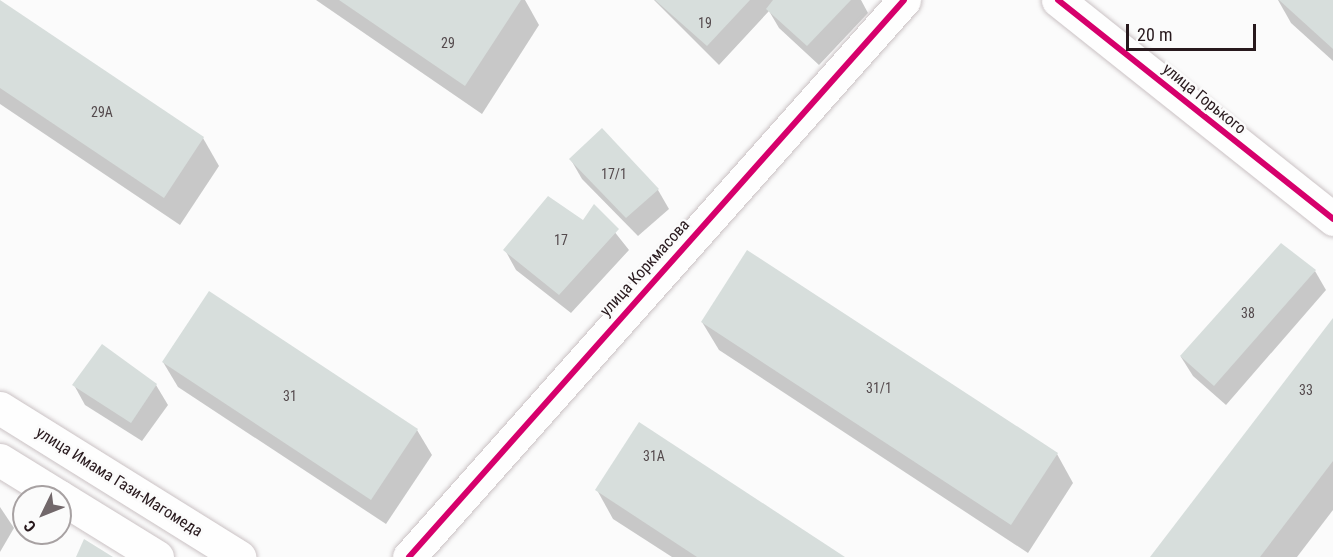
<!DOCTYPE html>
<html>
<head>
<meta charset="utf-8">
<style>
	body { margin:0 }
	#map { position:relative; width:1333px; height:557px; overflow:hidden; background:#fbfbfb; font-family:"Roboto Condensed",sans-serif }
	div>[style] { position:absolute }
	[style*='--x'] { left:calc(var(--x)*1px); top:calc(var(--y)*1px); width:calc(var(--w)*1px); rotate:calc(var(--a)*1deg) }
	.shadow>* { inset:0; background:#0003 }
	.building>* { inset:0; background:#d7dedc }
	.roads { filter:drop-shadow(0 0 2px #cac2c4) drop-shadow(0 0 2px #cac2c4) }
	.minor>* { height:33px; margin:-16.5px; padding:0 16.5px; transform-origin:16.5px; border-radius:16.5px; background:#fefefe }
	.major>* { height:33px; margin:-16.5px; padding:0 16.5px; transform-origin:16.5px; border-radius:16.5px; background:#fefefe }
	.cycleway>* { height:6px; margin:-3px; padding:0 3px; transform-origin:3px; border-radius:3px; background:#d6006c }
	span { translate:-50% -50%; white-space:nowrap; text-align:center; line-height:1.15; -webkit-text-stroke:5px #fbfbfb; paint-order:stroke }
	.number-label { font-size:14px; color:#544a4d }
	.number-label span { -webkit-text-stroke-width:0 }
	.street-label { font-size:16px; color:#28191d }
	.north { position:absolute; left:12px; top:485px; width:60px; height:60px; box-sizing:border-box; background:#fbfbfb; border:2px solid #a7a1a2; border-radius:50%; rotate:227deg; font-size:16px; font-weight:700; line-height:24px; text-align:center; color:#28191d }
	.north::after { content:''; display:block; margin:auto; width:21px; height:27px; background:#72686b; clip-path:polygon(50% 0,100% 100%,50% 72%,0 100%) }
	.scale { position:absolute; left:1126px; top:24px; width:130px; height:27px; box-sizing:border-box; border:3px solid #28191d; border-top:0; padding-left:8px; font-size:18px; line-height:21px; white-space:nowrap; color:#28191d; -webkit-text-stroke:4px #fbfbfb; paint-order:stroke }
</style>
</head>
<body>
<div id="map">
	<div class="shadow">
		<div style="clip-path:polygon(316px 0,525px 0,539px 25px,482px 114px)"></div>
		<div style="clip-path:polygon(654px 0,861px 0,868px 13px,819px 65px,779px 28px,769px 11px,719px 65px)"></div>
		<div style="clip-path:polygon(1278px 0,1333px 0,1333px 61px,1291px 23px)"></div>
		<div style="clip-path:polygon(0 2px,203px 138px,219px 166px,180px 225px,0 104px)"></div>
		<div style="clip-path:polygon(571px 160px,658px 190px,669px 209px,638px 236px,582px 179px)"></div>
		<div style="clip-path:polygon(594px 206px,629px 250px,571px 313px,516px 270px,505px 250px,583px 222px)"></div>
		<div style="clip-path:polygon(1315px 271px,1326px 290px,1226px 405px,1193px 376px,1181px 357px)"></div>
		<div style="clip-path:polygon(1333px 321px,1333px 510px,1297px 557px,1152px 557px)"></div>
		<div style="clip-path:polygon(702px 322px,1057px 454px,1073px 483px,1028px 553px,719px 350px)"></div>
		<div style="clip-path:polygon(102px 346px,156px 385px,168px 405px,142px 441px,85px 405px,74px 385px)"></div>
		<div style="clip-path:polygon(163px 362px,417px 430px,432px 455px,386px 524px,178px 387px)"></div>
		<div style="clip-path:polygon(597px 490px,843px 557px,672px 557px,613px 519px)"></div>
		<div style="clip-path:polygon(0 507px,14px 528px,0 552px)"></div>
	</div>
	<div class="building">
		<div style="clip-path:polygon(0 0,204px 137px,164px 198px,0 88px)"></div>
		<div style="clip-path:polygon(339px 0,521px 0,465px 86px)"></div>
		<div style="clip-path:polygon(655px 0,750px 0,707px 46px)"></div>
		<div style="clip-path:polygon(773px 0,851px 0,807px 46px,766px 9px)"></div>
		<div style="clip-path:polygon(1279px 0,1333px 0,1333px 49px)"></div>
		<div style="clip-path:polygon(602px 128px,659px 189px,626px 218px,569px 159px)"></div>
		<div style="clip-path:polygon(548px 196px,583px 220px,594px 204px,619px 229px,559px 295px,503px 250px)"></div>
		<div style="clip-path:polygon(1281px 243px,1316px 270px,1214px 386px,1180px 356px)"></div>
		<div style="clip-path:polygon(747px 250px,1058px 453px,1011px 525px,701px 322px)"></div>
		<div style="clip-path:polygon(209px 291px,418px 429px,371px 500px,162px 362px)"></div>
		<div style="clip-path:polygon(1333px 318px,1333px 461px,1260px 557px,1150px 557px)"></div>
		<div style="clip-path:polygon(102px 344px,157px 384px,131px 423px,72px 385px)"></div>
		<div style="clip-path:polygon(639px 422px,845px 557px,697px 557px,595px 490px)"></div>
		<div style="clip-path:polygon(84px 539px,113px 557px,76px 557px)"></div>
	</div>
	<div class="roads">
		<div class="minor">
			<div style="--x:1058;--y:0;--w:352;--a:38.5"></div>
			<div style="--x:409;--y:557;--w:745;--a:-48.37"></div>
		</div>
		<div class="major">
			<div style="--x:0;--y:408;--w:282;--a:31.9"></div>
			<div style="--x:0;--y:460;--w:70;--a:31.7"></div>
			<div style="--x:60;--y:497;--w:114;--a:31.7"></div>
		</div>
	</div>
	<div class="cycleway">
		<div style="--x:1058;--y:0;--w:352;--a:38.5"></div>
		<div style="--x:409;--y:557;--w:745;--a:-48.37"></div>
	</div>
	<div class="number-label">
		<span style="left:705px;top:23px">19</span>
		<span style="left:448px;top:43px">29</span>
		<span style="left:102px;top:112px">29А</span>
		<span style="left:614px;top:174px">17/1</span>
		<span style="left:561px;top:240px">17</span>
		<span style="left:1248px;top:313px">38</span>
		<span style="left:879px;top:388px">31/1</span>
		<span style="left:1306px;top:390px">33</span>
		<span style="left:290px;top:396px">31</span>
		<span style="left:654px;top:456px">31А</span>
	</div>
	<div class="street-label">
		<span style="left:1204px;top:99px;rotate:39deg">улица Горького</span>
		<span style="left:645px;top:268px;rotate:-48deg">улица Коркмасова</span>
		<span style="left:119px;top:482px;rotate:32deg">улица Имама Гази-Магомеда</span>
	</div>
	<div class="north">С</div>
	<div class="scale">20 m</div>
</div>
</body>
</html>
